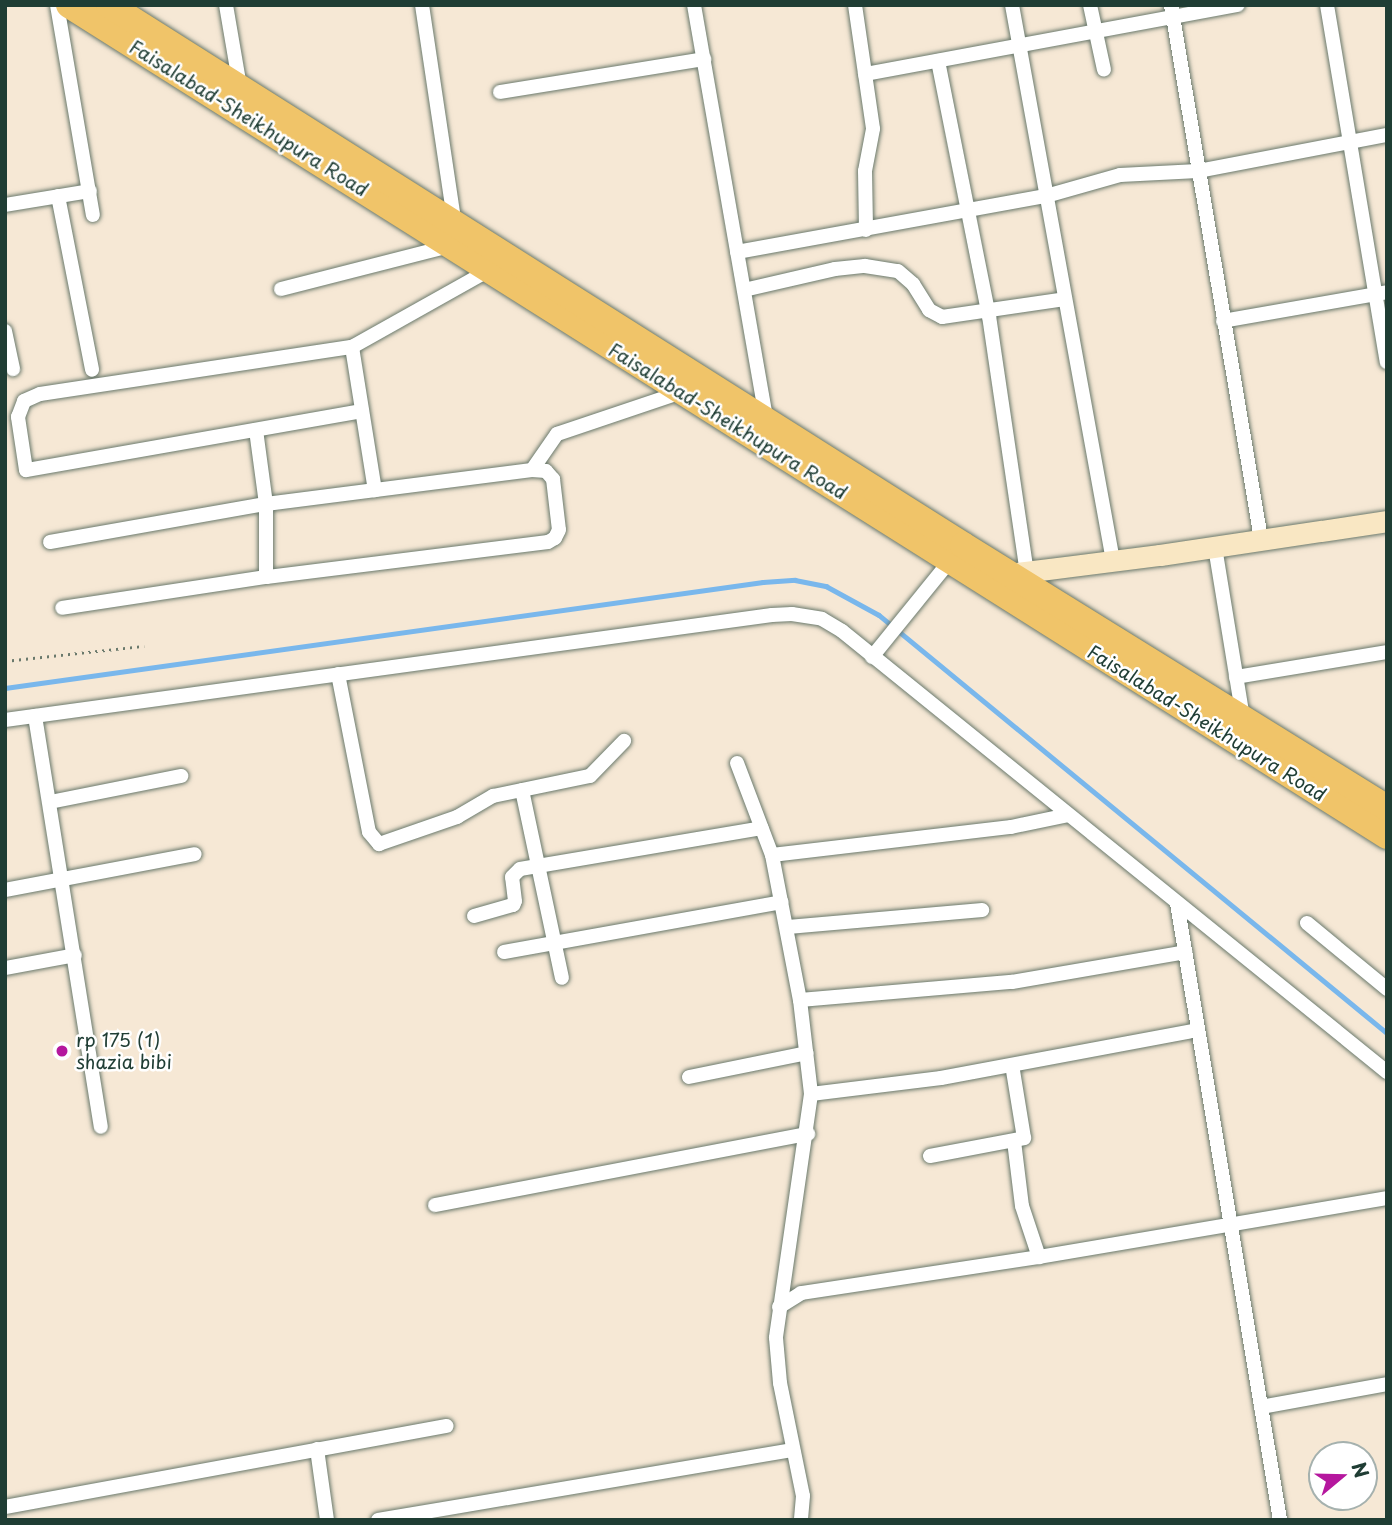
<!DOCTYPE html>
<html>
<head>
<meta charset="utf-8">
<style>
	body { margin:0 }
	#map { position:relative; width:1392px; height:1525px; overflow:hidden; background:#f6e8d5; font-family:"Playpen Sans",sans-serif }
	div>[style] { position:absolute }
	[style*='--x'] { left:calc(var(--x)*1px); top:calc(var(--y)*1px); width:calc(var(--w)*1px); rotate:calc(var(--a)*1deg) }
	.stream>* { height:4.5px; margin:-2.25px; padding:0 2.25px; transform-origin:2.25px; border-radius:2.25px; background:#79b7ec }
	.path>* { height:2.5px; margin-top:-1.25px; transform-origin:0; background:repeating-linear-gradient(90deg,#6a796c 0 2px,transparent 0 7px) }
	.roads { filter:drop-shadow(0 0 2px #6a796c) drop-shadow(0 0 2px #6a796c) }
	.street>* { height:14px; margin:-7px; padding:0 7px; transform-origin:7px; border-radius:7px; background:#fff }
	.secondary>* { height:21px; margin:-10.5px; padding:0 10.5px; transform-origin:10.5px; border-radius:10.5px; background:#f9e7c3 }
	.highway>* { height:26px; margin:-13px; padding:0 13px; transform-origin:13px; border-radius:13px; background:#f0c469 }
	.dots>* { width:19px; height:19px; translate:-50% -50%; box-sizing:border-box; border:4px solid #fff; border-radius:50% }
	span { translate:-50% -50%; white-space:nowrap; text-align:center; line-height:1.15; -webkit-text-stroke:5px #fff; paint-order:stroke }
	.street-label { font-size:19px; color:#1f3d34 }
	.poi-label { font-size:19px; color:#1f3d34 }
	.left { translate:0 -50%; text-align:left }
	.frame { position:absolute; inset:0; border:7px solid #1f3d34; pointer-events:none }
	.north { position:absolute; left:1308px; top:1441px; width:70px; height:70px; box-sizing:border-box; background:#fff; border:2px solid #a5b1ae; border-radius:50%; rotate:71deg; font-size:19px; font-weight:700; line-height:28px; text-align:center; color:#1f3d34 }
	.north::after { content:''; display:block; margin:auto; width:24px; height:32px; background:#b5179e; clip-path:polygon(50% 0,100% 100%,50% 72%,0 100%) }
</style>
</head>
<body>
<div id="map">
	<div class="stream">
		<div style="--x:5;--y:688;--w:765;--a:-7.96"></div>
		<div style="--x:763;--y:582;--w:32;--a:-4"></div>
		<div style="--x:795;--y:580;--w:32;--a:11"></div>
		<div style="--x:826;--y:586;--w:60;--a:28.7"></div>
		<div style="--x:879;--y:615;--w:658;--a:39.45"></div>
	</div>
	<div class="path">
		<div style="--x:5;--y:661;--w:140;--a:-6.2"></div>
	</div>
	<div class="roads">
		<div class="street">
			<div style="--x:57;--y:5;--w:213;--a:80.3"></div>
			<div style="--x:226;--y:5;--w:83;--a:80.3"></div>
			<div style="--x:422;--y:5;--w:222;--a:81.5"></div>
			<div style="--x:694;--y:5;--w:420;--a:80.1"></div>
			<div style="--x:855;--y:5;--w:125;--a:81.7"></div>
			<div style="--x:873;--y:129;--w:43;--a:100.8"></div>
			<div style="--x:865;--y:171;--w:59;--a:89"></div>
			<div style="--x:1012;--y:5;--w:565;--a:79.7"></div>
			<div style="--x:1090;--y:5;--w:66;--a:77.8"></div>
			<div style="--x:1171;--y:5;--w:542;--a:80.43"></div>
			<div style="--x:1327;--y:5;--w:362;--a:80.5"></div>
			<div style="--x:938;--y:61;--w:260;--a:78.7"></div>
			<div style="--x:989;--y:316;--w:259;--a:81.6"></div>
			<div style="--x:865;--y:74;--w:379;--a:-10.5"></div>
			<div style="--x:500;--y:92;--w:207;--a:-9.2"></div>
			<div style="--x:58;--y:196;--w:177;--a:78.9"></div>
			<div style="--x:5;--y:205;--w:86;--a:-9.4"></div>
			<div style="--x:737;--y:252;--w:314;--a:-10.3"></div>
			<div style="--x:1046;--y:196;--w:77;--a:-15.8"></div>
			<div style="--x:1120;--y:175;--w:78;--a:-2.9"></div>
			<div style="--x:1198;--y:171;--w:192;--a:-10.8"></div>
			<div style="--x:281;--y:289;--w:174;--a:-14.3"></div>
			<div style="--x:744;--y:290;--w:93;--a:-13"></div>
			<div style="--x:835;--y:269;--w:30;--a:-6"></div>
			<div style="--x:865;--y:266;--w:33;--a:9"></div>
			<div style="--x:898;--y:271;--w:20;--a:41"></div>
			<div style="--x:913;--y:284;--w:31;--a:58"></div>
			<div style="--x:929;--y:310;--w:15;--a:28"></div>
			<div style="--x:942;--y:317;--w:124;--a:-8.3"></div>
			<div style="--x:1223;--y:321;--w:167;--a:-10"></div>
			<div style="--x:5;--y:331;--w:39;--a:78"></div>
			<div style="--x:352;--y:347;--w:145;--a:80.9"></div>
			<div style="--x:362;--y:411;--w:341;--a:170"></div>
			<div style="--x:26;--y:470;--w:54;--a:-98.6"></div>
			<div style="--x:18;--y:417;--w:17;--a:-69"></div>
			<div style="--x:24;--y:401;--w:17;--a:-24"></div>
			<div style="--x:40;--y:394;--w:316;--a:-8.6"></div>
			<div style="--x:352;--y:347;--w:157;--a:-29.3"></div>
			<div style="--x:256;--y:430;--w:75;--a:82.3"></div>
			<div style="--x:266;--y:504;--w:73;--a:90"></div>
			<div style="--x:532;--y:470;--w:44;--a:-55.2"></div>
			<div style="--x:557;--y:434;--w:132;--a:-18.6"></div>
			<div style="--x:50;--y:542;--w:219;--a:-10"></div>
			<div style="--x:266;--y:504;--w:268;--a:-7.3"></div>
			<div style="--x:532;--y:470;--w:14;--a:4"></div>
			<div style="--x:546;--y:471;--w:11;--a:49"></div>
			<div style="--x:553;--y:479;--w:51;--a:83.3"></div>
			<div style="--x:559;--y:530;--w:9;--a:117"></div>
			<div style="--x:555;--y:538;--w:8;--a:150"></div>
			<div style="--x:548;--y:542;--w:284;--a:172.9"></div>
			<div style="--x:266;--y:577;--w:206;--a:171.4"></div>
			<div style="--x:1215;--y:547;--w:173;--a:80.7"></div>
			<div style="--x:872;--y:657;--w:129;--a:-51"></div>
			<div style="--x:338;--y:674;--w:161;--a:78.9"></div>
			<div style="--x:369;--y:832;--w:16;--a:50"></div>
			<div style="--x:379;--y:844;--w:83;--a:-19.1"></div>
			<div style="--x:457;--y:817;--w:42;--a:-30.3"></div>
			<div style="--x:493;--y:796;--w:99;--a:-11.7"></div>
			<div style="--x:590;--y:776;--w:49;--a:-45.8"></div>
			<div style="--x:1236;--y:677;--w:153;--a:-9.4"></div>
			<div style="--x:35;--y:716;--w:416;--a:80.9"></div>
			<div style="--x:5;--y:720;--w:774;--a:-7.8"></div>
			<div style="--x:772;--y:615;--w:20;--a:-3"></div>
			<div style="--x:792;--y:614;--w:30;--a:9"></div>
			<div style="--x:822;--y:619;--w:23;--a:31"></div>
			<div style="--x:842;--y:631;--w:701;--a:38.98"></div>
			<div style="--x:737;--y:763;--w:98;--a:69.2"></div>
			<div style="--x:772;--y:855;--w:148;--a:79.1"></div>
			<div style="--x:800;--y:1000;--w:95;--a:83.3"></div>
			<div style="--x:811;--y:1094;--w:246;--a:98.2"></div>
			<div style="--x:776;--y:1338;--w:45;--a:84.9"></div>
			<div style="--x:780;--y:1383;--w:115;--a:78.5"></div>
			<div style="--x:803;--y:1496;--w:24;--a:95"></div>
			<div style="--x:522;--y:790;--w:192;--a:78"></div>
			<div style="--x:50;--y:802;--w:134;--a:-11.2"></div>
			<div style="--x:772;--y:855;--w:241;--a:-6.7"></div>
			<div style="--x:1011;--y:827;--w:58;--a:-11.9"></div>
			<div style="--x:5;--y:890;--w:193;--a:-10.7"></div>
			<div style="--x:1177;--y:903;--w:626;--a:80.52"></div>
			<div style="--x:474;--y:916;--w:41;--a:-15.8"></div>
			<div style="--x:513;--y:905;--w:4;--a:-63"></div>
			<div style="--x:515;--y:901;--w:24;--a:-97"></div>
			<div style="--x:512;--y:877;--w:11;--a:-45"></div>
			<div style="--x:520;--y:869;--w:245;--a:-9.6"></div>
			<div style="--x:1307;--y:923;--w:104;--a:39.5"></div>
			<div style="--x:788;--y:927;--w:195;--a:-5"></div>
			<div style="--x:504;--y:952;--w:282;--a:-10.2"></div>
			<div style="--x:5;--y:968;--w:71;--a:-10.5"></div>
			<div style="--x:800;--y:1000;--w:213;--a:-4.9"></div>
			<div style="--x:1012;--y:982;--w:176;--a:-9.8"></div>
			<div style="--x:689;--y:1077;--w:120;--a:-11.5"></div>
			<div style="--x:811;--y:1094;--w:131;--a:-7"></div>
			<div style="--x:941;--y:1078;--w:261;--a:-10.6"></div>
			<div style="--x:1014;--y:1141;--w:65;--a:83"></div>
			<div style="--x:1022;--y:1206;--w:54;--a:71.6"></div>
			<div style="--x:930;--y:1156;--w:96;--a:-10.8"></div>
			<div style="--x:1024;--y:1138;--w:74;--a:-99.3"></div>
			<div style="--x:435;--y:1205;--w:380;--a:-10.8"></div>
			<div style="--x:779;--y:1307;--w:26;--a:-32"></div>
			<div style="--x:801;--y:1293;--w:241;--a:-8.6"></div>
			<div style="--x:1039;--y:1257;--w:353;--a:-9.6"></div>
			<div style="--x:1261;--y:1407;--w:128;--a:-10.3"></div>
			<div style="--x:317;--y:1449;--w:72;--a:82"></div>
			<div style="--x:5;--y:1507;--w:449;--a:-10.4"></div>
			<div style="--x:378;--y:1520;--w:421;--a:-9.6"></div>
		</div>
		<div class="secondary">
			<div style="--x:1009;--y:574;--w:152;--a:-7.2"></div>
			<div style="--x:1160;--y:555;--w:230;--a:-8.5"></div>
		</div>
		<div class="highway">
			<div style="--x:69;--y:5;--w:1558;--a:32.23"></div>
			<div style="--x:109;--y:5;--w:1010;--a:32.31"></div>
			<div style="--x:963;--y:545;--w:499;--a:31.8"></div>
		</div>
	</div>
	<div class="dots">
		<div style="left:62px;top:1051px;background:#b5179e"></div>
	</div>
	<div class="street-label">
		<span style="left:249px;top:118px;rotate:32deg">Faisalabad-Sheikhupura Road</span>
		<span style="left:728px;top:421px;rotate:32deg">Faisalabad-Sheikhupura Road</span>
		<span style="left:1207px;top:723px;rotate:32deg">Faisalabad-Sheikhupura Road</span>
	</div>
	<div class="poi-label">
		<span class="left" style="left:76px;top:1051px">rp 175 (1)<br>shazia bibi</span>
	</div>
	<div class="frame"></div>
	<div class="north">N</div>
</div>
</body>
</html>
